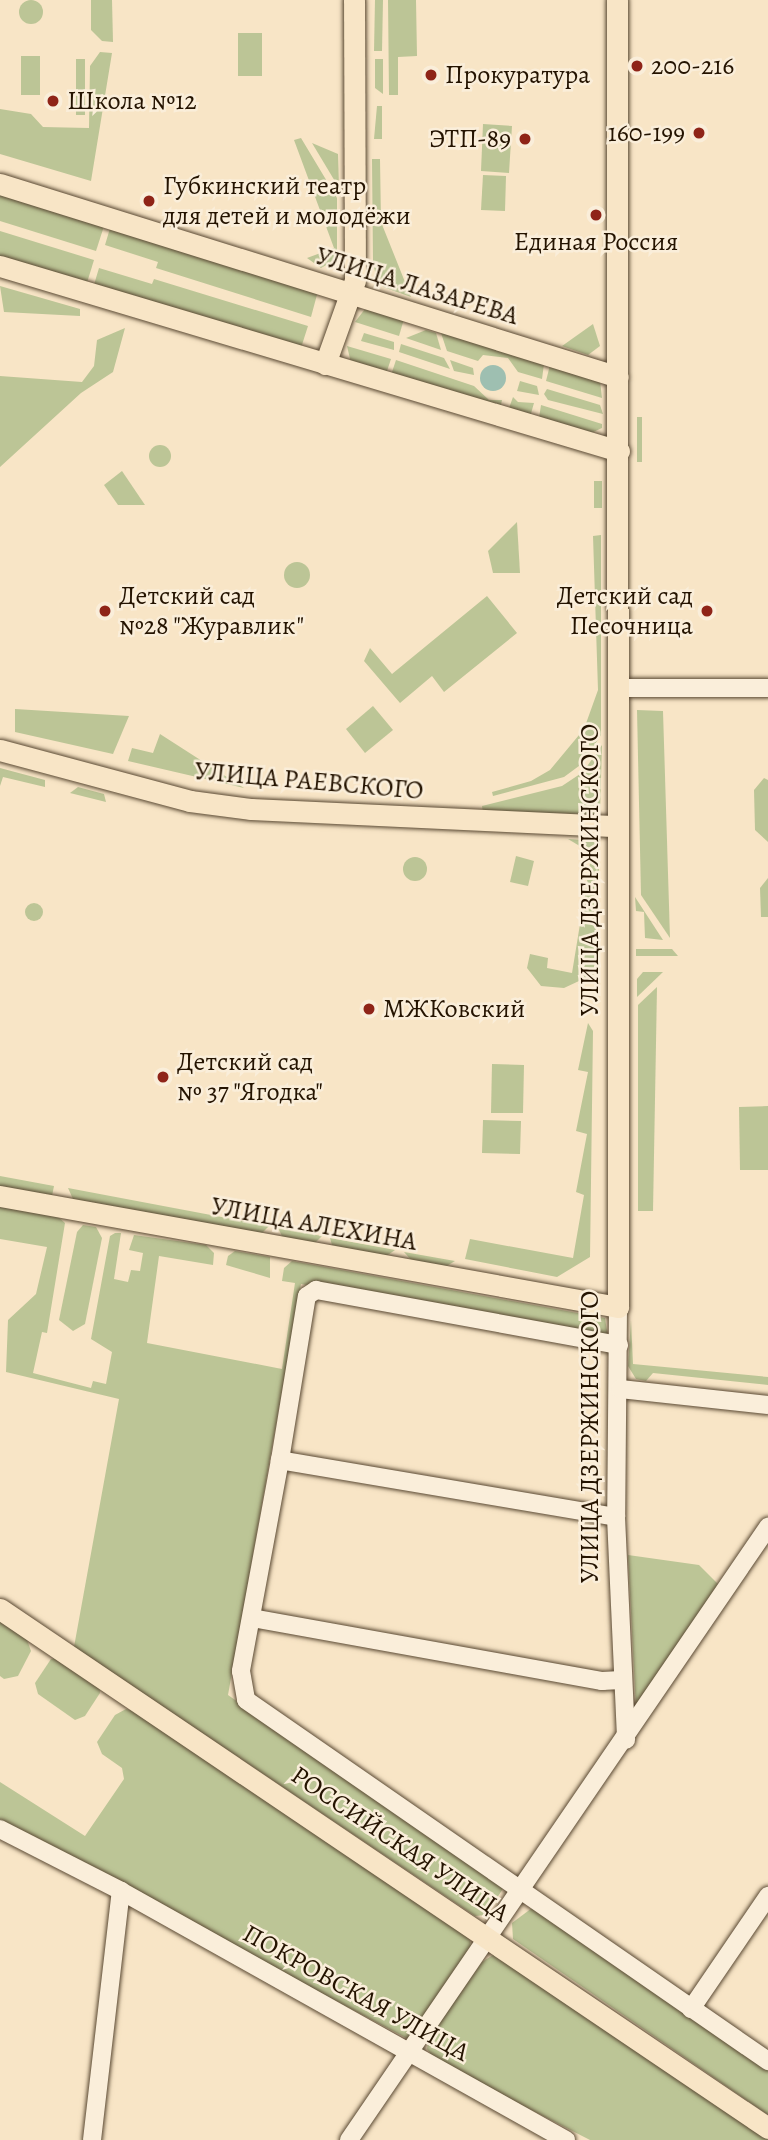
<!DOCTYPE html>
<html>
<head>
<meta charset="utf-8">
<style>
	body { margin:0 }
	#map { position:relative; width:768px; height:2140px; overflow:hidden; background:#f8e5c6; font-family:Alegreya,serif }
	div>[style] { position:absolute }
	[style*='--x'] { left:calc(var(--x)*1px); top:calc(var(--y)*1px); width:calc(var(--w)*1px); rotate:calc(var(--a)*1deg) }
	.green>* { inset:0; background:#bcc596 }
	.round { border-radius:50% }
	.water>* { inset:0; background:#9ebfb1 }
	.roads { filter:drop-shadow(0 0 2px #594832) drop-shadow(0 0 2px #594832) }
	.minor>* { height:18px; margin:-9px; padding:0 9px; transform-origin:9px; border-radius:9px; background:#faeeda }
	.major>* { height:21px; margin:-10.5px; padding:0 10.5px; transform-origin:10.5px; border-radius:10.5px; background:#f8e5c6 }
	.dots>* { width:19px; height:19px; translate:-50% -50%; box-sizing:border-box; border:4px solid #faeeda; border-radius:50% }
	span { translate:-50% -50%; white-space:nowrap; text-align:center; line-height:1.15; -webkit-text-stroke:5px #faeeda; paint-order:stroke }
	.poi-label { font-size:26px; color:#241300 }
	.left { translate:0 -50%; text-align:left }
	.right { translate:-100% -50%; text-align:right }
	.street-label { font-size:26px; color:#241300 }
</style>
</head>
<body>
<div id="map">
	<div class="green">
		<div class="round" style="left:19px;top:0;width:24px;height:24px"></div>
		<div style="clip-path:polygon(91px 0,112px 0,113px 42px,102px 41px,91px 30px)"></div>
		<div style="clip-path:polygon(375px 0,383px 0,382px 51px,374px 51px)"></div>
		<div style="clip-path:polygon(388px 0,416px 0,417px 56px,398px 57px,398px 95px,389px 95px)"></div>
		<div style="clip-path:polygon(238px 33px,262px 33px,262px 76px,238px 76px)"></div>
		<div style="clip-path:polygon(100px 52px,112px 53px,91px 181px,0 154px,0 109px,31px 114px,43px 127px,89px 128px,90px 66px)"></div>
		<div style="clip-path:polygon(21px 56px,40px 56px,40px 95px,21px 95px)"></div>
		<div style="clip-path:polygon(76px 59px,85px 59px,85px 115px,76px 115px)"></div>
		<div style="clip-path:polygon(375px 59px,383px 59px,383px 94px,375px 88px)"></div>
		<div style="clip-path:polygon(377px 106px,382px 106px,382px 139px,374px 139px)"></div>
		<div style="clip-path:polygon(483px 124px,512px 126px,509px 173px,481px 171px)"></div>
		<div style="clip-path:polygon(301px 138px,337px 198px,337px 259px,321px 268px,307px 258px,334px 248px,294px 140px)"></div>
		<div style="clip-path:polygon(312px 143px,338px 154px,339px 188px)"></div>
		<div style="clip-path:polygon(372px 159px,380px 159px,381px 222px,411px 297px,383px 287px,377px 280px,373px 263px)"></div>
		<div style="clip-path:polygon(483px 175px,506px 176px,505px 211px,481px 210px)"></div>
		<div style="clip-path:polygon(0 190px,105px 223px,96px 251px,0 221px)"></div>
		<div style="clip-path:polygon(111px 225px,318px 291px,311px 317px,156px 268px,158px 262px,105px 245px)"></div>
		<div style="clip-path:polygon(0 231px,94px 260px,86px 286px,0 260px)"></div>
		<div style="clip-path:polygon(99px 268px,152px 284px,154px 279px,308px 326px,300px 351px,93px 288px)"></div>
		<div style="clip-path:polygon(0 286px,80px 309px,80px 316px,4px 312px)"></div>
		<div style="clip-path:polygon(365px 309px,404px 319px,399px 336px,355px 322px)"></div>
		<div style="clip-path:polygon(593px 324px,600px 346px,588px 355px,562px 346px)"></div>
		<div style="clip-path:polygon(125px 328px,113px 372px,81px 393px,0 467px,0 376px,82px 382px,94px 366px,97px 340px)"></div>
		<div style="clip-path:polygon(426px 330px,436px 333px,441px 350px,406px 338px)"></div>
		<div style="clip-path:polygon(440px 330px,544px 364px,542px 379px,518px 372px,508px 358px,483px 355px,478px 361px,447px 351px)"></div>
		<div style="clip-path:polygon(364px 333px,394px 342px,394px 350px,361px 341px)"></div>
		<div style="clip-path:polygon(401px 344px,444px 358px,450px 369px,399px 352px)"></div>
		<div style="clip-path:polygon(347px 346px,391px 359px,386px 374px,351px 363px)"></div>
		<div style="clip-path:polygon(396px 360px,474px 386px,489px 400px,502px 400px,500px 409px,391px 375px)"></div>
		<div style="clip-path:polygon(450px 360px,473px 368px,474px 375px,454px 371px)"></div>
		<div style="clip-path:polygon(550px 365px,600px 381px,602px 398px,546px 381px)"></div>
		<div style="clip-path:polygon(520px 381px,537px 386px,539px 395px,517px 391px)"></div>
		<div style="clip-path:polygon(547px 389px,600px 405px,603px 414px,548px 400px,544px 394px)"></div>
		<div style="clip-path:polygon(513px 397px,518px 402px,534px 403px,530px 417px,508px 411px)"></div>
		<div style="clip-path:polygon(541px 405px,602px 424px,602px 428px,589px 434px,539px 418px)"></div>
		<div style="clip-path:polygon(637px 417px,642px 417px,642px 462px,637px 462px)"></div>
		<div class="round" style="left:149px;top:445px;width:22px;height:22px"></div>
		<div style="clip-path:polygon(122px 471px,145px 505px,118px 505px,104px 485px)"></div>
		<div style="clip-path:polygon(594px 481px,602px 481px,602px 508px,594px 508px)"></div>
		<div style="clip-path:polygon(517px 522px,520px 573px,493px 573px,488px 551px)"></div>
		<div style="clip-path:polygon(601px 535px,601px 735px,583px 763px,564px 777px,493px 796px,492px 792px,531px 781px,550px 770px,584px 729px,598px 690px,593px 536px)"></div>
		<div class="round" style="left:284px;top:562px;width:26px;height:26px"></div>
		<div style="clip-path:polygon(487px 596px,517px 633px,444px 692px,432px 676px,400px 703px,364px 661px,370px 648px,392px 674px)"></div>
		<div style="clip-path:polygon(373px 706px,393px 730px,365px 753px,346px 729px)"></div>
		<div style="clip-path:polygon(15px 709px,129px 716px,113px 754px,15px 732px)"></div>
		<div style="clip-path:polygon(637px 710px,663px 711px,670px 938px,641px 895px)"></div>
		<div style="clip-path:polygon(160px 734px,244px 788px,128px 761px,132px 748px,153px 753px)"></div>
		<div style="clip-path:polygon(602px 745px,600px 814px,483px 813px,482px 806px,562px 786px,583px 772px)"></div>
		<div style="clip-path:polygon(0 768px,45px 780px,45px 787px,3px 777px,0 786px)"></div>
		<div style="clip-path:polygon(764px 778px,768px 780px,768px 842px,755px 830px,754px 790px)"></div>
		<div style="clip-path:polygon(78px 787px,104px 794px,106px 802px,70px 793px)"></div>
		<div style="clip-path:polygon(568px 839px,599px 841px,598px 857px)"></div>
		<div style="clip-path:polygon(516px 856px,534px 861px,528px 886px,510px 882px)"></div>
		<div class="round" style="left:403px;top:857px;width:24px;height:24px"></div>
		<div style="clip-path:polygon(590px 863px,599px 868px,594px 974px,564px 988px,541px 986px,527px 968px,530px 954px,548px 958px,547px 968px,572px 973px)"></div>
		<div style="clip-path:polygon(768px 878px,768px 917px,761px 917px,760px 888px)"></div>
		<div style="clip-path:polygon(635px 897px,663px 940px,645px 938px,644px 912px,636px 911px)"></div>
		<div class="round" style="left:25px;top:903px;width:18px;height:18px"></div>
		<div style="clip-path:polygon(636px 949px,672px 949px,678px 956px,636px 956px)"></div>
		<div style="clip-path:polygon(643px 972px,663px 972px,637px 997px,637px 979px)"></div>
		<div style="clip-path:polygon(657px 987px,653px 1211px,638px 1211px,638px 1005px)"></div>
		<div style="clip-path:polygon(588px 1023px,593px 1031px,590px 1257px,557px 1277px,465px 1259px,470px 1239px,573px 1258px,584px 1195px,576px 1192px,587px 1134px,576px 1131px,588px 1072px,578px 1070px)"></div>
		<div style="clip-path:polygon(492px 1064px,524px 1065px,523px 1113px,491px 1113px)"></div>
		<div style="clip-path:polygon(768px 1106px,768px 1170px,740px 1170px,739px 1107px)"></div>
		<div style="clip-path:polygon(483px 1120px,521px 1121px,520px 1154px,482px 1153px)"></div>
		<div style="clip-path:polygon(0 1176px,54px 1186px,52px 1196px,0 1186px)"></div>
		<div style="clip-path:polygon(68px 1188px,269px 1226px,262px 1233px,73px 1199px)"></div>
		<div style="clip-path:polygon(0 1207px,57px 1216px,65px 1223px,47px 1333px,42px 1332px,33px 1373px,91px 1388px,93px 1381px,106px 1384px,112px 1352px,91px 1339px,110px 1236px,115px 1233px,121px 1233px,114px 1279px,128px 1282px,131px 1270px,140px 1271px,143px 1253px,129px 1250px,134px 1235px,206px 1245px,214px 1253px,213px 1265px,159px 1256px,147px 1343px,282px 1369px,295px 1283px,282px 1281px,284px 1268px,292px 1261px,605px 1318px,608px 1338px,301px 1284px,228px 1695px,504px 1887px,486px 1915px,475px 1916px,74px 1647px,119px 1399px,6px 1372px,8px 1320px,36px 1294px,47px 1247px,0 1239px)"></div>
		<div style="clip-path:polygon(83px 1225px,96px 1227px,102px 1238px,85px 1324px,73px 1331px,59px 1320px,77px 1232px)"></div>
		<div style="clip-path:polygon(278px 1228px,322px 1236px,314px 1244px,283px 1238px)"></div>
		<div style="clip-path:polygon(330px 1238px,395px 1250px,385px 1257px,332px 1245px)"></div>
		<div style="clip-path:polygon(235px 1251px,270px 1257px,270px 1278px,226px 1265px,228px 1256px)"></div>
		<div style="clip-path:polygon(404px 1252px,455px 1261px,445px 1267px,412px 1261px)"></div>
		<div style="clip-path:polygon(631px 1320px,633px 1364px,768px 1377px,768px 1385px,653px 1373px,646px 1381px,636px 1379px,628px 1366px)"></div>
		<div style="clip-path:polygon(628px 1555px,699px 1565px,722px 1588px,636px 1709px)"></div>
		<div style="clip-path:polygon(0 1617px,25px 1634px,31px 1651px,18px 1676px,4px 1679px,0 1676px)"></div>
		<div style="clip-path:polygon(60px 1657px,99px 1684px,100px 1693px,85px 1716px,75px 1720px,38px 1694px,35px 1683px,51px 1659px)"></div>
		<div style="clip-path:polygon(126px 1709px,142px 1712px,469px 1935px,471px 1948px,408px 2039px,0 1823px,0 1782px,85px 1836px,124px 1779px,122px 1768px,102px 1754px,97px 1742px,115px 1715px)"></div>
		<div style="clip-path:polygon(532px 1908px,768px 2070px,768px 2115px,513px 1939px,512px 1923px)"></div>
		<div style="clip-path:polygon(493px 1955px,508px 1958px,768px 2140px,590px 2140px,436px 2061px,427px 2049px,429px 2037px,482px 1962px)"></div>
	</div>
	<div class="water">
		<div class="round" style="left:480px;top:365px;width:26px;height:26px"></div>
	</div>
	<div class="roads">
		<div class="minor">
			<div style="--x:618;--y:688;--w:150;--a:0"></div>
			<div style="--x:618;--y:1307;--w:210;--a:90.5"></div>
			<div style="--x:616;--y:1517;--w:223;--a:87.4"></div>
			<div style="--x:620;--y:1389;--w:149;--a:6.2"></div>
			<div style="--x:280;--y:1460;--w:166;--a:-80.7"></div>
			<div style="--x:307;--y:1296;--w:11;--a:-34"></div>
			<div style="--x:316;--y:1290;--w:308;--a:10.3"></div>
			<div style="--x:616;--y:1517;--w:341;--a:-170.4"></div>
			<div style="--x:280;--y:1460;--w:215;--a:100.5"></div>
			<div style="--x:241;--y:1671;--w:29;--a:80"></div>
			<div style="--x:246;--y:1700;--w:635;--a:34.67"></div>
			<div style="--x:252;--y:1618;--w:356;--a:10.2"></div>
			<div style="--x:602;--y:1681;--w:19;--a:-3"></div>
			<div style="--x:0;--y:1829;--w:136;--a:27.1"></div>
			<div style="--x:121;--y:1891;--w:510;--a:29.23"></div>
			<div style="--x:691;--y:2009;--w:137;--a:-55.7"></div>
			<div style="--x:92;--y:2140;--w:251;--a:-83.4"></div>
			<div style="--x:349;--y:2140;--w:743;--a:-55.65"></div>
		</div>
		<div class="major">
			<div style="--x:0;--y:184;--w:647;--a:17.34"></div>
			<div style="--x:0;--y:266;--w:646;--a:16.64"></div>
			<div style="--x:325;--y:364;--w:89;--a:-70.3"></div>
			<div style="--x:355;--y:280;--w:280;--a:-90.2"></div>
			<div style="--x:0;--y:750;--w:197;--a:15"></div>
			<div style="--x:190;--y:801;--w:62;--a:7.5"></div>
			<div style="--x:251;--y:809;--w:367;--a:2.7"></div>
			<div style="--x:0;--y:1196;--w:628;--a:10.18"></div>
			<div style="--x:618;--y:1307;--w:1307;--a:-90.04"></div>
			<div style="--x:0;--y:1609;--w:927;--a:34.05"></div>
		</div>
	</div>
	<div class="dots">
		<div style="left:637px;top:66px;background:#8f2418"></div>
		<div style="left:431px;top:75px;background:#8f2418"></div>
		<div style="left:53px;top:101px;background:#8f2418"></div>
		<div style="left:699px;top:133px;background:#8f2418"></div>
		<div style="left:525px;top:139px;background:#8f2418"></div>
		<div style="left:149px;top:201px;background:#8f2418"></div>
		<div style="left:596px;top:215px;background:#8f2418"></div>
		<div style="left:105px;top:611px;background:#8f2418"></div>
		<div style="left:707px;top:611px;background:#8f2418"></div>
		<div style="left:369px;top:1009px;background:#8f2418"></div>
		<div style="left:163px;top:1077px;background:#8f2418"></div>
	</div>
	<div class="poi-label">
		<span class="left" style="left:651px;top:66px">200-216</span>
		<span class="left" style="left:445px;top:75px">Прокуратура</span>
		<span class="left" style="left:67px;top:101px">Школа №12</span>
		<span class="right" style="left:685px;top:133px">160-199</span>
		<span class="right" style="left:511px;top:139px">ЭТП-89</span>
		<span class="left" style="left:163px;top:201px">Губкинский театр<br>для детей и молодёжи</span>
		<span style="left:596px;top:242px">Единая Россия</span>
		<span class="left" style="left:119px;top:611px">Детский сад<br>№28 "Журавлик"</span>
		<span class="right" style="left:693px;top:611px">Детский сад<br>Песочница</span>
		<span class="left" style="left:383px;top:1009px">МЖКовский</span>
		<span class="left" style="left:177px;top:1077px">Детский сад<br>№ 37 "Ягодка"</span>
	</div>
	<div class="street-label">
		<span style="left:417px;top:286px;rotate:17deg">УЛИЦА ЛАЗАРЕВА</span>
		<span style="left:309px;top:781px;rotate:5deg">УЛИЦА РАЕВСКОГО</span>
		<span style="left:590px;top:870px;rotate:-90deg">УЛИЦА ДЗЕРЖИНСКОГО</span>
		<span style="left:314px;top:1224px;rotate:10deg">УЛИЦА АЛЕХИНА</span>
		<span style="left:590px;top:1437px;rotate:-90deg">УЛИЦА ДЗЕРЖИНСКОГО</span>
		<span style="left:400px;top:1844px;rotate:34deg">РОССИЙСКАЯ УЛИЦА</span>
		<span style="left:356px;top:1993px;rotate:29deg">ПОКРОВСКАЯ УЛИЦА</span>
	</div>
</div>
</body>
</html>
